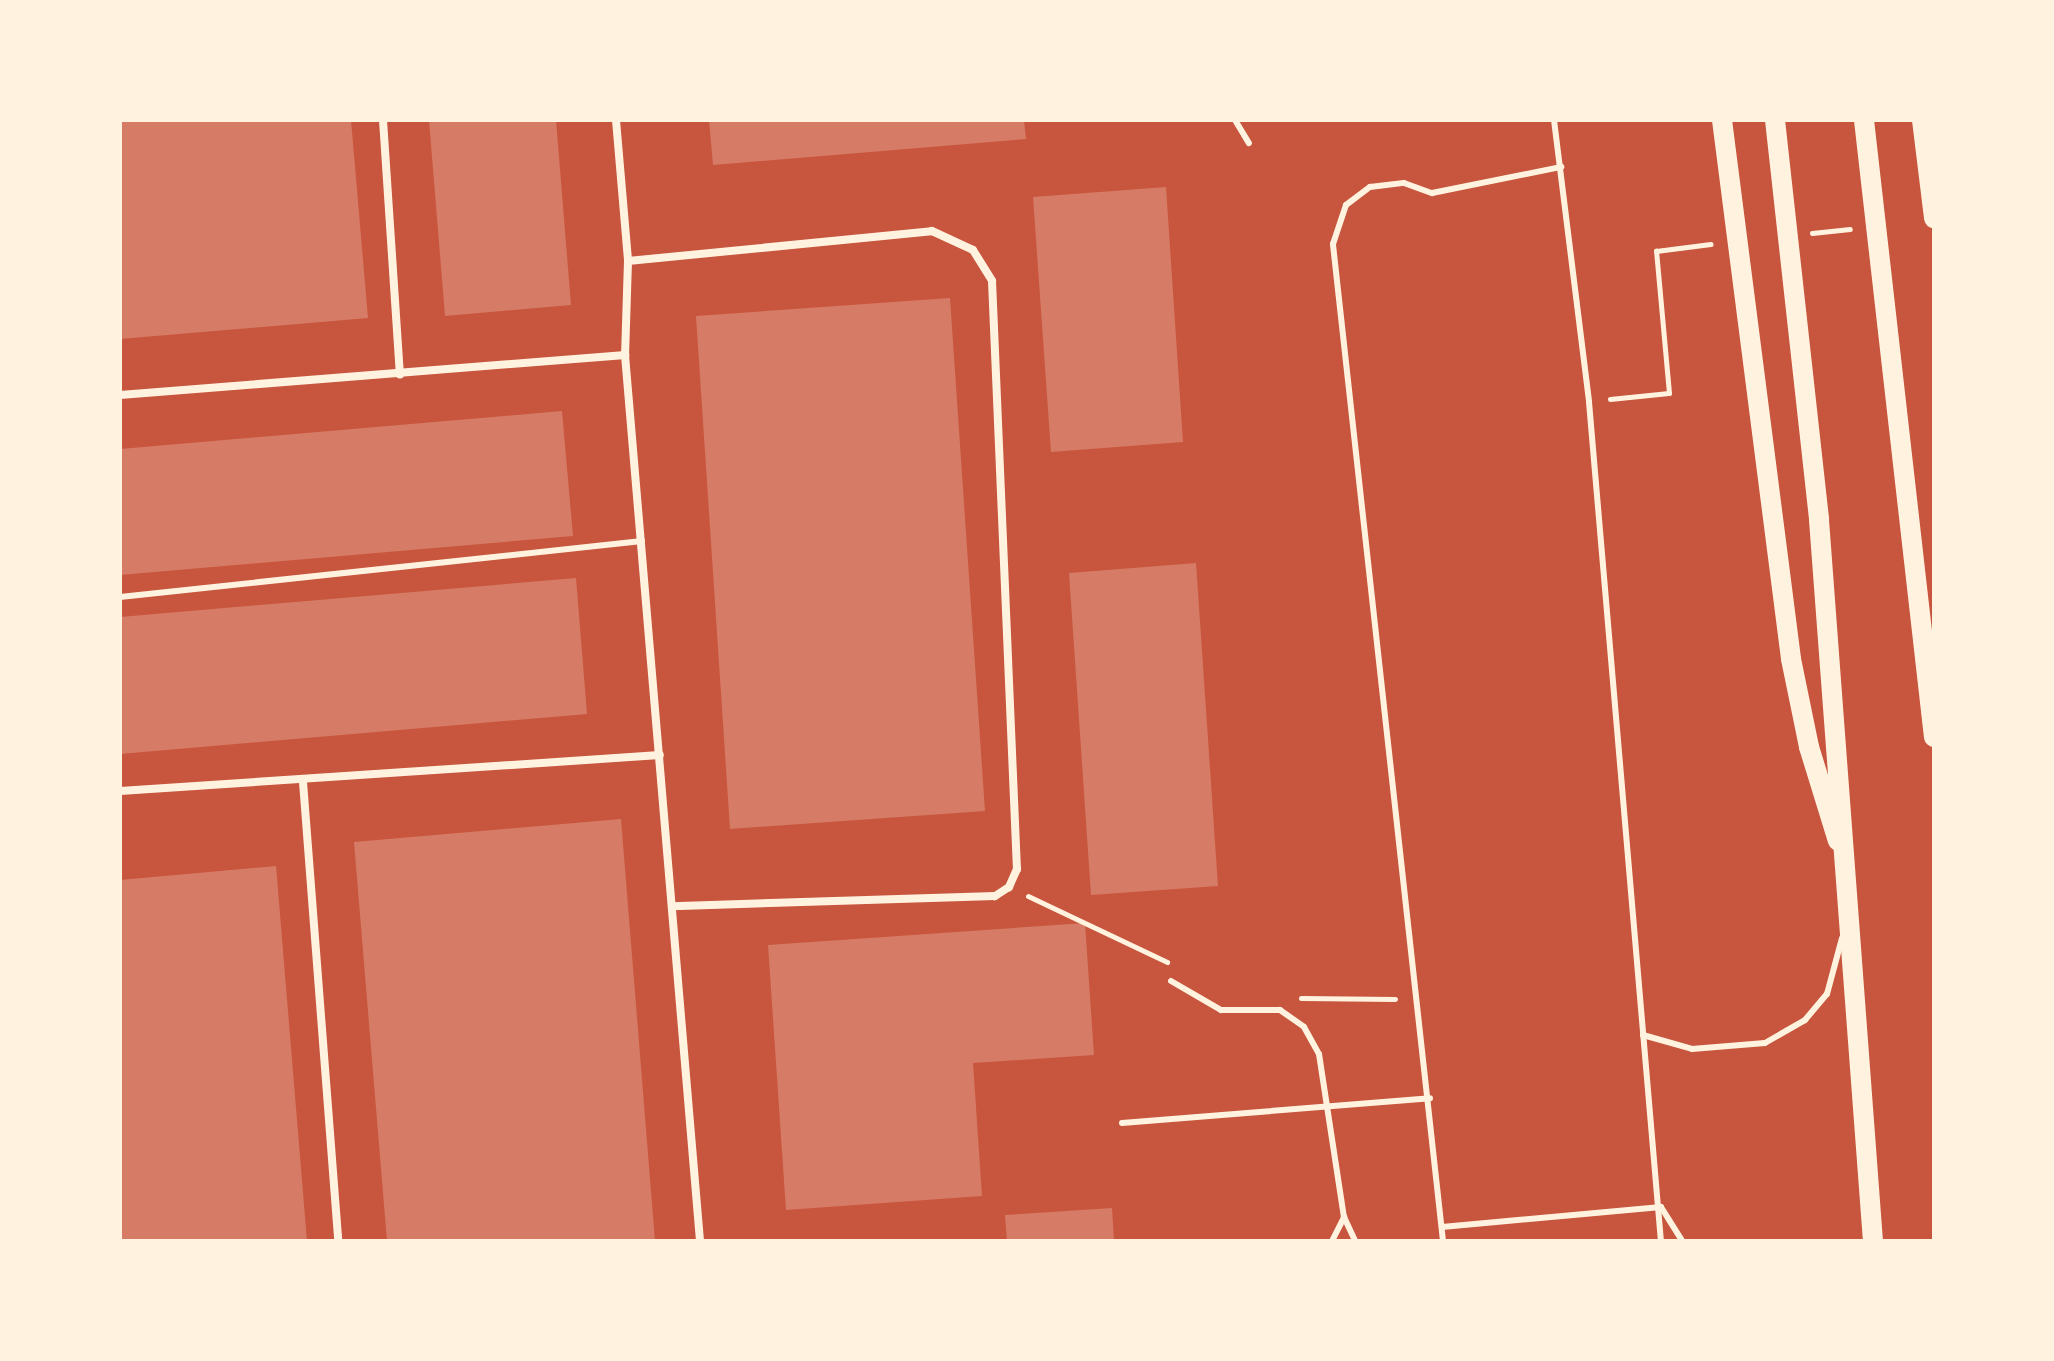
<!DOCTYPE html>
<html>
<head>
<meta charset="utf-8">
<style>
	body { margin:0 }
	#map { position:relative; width:2054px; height:1361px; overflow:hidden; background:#c8553d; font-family:Karla,sans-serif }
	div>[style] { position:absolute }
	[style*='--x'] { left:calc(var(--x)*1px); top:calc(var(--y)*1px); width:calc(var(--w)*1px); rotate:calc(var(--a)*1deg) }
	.building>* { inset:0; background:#d67c66 }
	.path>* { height:5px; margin:-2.5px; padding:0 2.5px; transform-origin:2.5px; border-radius:2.5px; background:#fff3e0 }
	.service>* { height:6px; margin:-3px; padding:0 3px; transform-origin:3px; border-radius:3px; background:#fff3e0 }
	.minor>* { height:8px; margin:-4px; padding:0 4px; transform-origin:4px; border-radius:4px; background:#fff3e0 }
	.primary>* { height:20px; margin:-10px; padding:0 10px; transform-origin:10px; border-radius:10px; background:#fff3e0 }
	span { translate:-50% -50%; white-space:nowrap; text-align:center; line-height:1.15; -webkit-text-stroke:6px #fff3e0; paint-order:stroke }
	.frame { position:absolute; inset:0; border:122px solid #fff3e0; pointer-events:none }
</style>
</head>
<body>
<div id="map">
	<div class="building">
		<div style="clip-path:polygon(120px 120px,351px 120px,368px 318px,120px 339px)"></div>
		<div style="clip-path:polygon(429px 120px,556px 120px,571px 305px,445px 316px)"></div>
		<div style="clip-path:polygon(709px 120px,1024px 120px,1026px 139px,713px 165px)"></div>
		<div style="clip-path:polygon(1166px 187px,1183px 442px,1051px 452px,1033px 197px)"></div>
		<div style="clip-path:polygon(950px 298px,985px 811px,730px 829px,696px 316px)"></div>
		<div style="clip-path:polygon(562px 411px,573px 536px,120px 575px,120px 449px)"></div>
		<div style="clip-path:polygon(1196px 563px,1218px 886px,1091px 895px,1069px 573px)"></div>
		<div style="clip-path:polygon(576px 578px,587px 714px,120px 754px,120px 617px)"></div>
		<div style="clip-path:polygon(621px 819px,655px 1241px,387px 1241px,354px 842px)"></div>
		<div style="clip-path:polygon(276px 866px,307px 1241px,120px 1241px,120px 880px)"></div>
		<div style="clip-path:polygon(1085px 923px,1094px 1055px,973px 1063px,982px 1196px,786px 1210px,768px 945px)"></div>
		<div style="clip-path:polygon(1112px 1208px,1114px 1241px,1007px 1241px,1005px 1215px)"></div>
	</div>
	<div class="path">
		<div style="--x:1812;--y:233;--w:38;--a:-6"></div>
		<div style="--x:1610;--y:399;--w:59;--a:-5.8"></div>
		<div style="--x:1669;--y:393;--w:143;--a:-95.2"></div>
		<div style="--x:1656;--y:251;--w:55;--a:-7.3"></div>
		<div style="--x:1028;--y:896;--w:154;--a:25.4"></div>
		<div style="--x:1301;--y:998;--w:94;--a:0.6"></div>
	</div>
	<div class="service">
		<div style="--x:1235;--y:120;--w:27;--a:59"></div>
		<div style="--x:1554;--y:120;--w:284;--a:82.9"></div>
		<div style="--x:1589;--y:402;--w:842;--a:85.1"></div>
		<div style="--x:120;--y:597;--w:525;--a:-6.12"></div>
		<div style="--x:1171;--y:981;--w:58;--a:30.1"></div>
		<div style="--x:1221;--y:1010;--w:59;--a:0"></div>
		<div style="--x:1280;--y:1010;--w:29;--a:35"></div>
		<div style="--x:1304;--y:1027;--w:31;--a:61"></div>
		<div style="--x:1319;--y:1054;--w:165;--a:81.3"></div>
		<div style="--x:1344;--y:1217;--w:26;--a:65"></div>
		<div style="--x:1643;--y:1035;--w:51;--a:15.9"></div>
		<div style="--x:1692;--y:1049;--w:73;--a:-4.7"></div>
		<div style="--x:1765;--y:1043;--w:46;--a:-29.9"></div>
		<div style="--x:1805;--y:1020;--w:34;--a:-50"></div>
		<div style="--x:1827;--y:994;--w:58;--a:-75"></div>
		<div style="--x:1122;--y:1123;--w:309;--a:-4.6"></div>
		<div style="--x:1661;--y:1207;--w:40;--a:58"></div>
		<div style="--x:1442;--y:1227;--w:220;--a:-5.2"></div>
		<div style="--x:1332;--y:1241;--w:27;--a:-63"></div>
		<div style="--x:1443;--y:1241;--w:1003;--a:-96.3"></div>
		<div style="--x:1333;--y:244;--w:41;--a:-71.6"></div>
		<div style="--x:1346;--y:205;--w:30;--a:-37"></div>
		<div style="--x:1370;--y:187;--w:34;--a:-7"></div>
		<div style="--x:1404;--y:183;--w:30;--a:20"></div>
		<div style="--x:1432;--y:193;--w:132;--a:-11.4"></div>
	</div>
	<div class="minor">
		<div style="--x:383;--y:120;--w:255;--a:86.2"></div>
		<div style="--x:616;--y:120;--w:142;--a:85.1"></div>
		<div style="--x:628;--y:261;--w:94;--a:91.8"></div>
		<div style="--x:625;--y:355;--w:889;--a:85.16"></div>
		<div style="--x:628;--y:261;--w:305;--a:-5.6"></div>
		<div style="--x:932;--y:231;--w:45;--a:24.9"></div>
		<div style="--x:973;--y:250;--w:36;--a:58"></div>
		<div style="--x:992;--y:281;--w:589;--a:87.57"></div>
		<div style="--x:1017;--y:869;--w:20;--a:114"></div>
		<div style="--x:1009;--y:887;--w:17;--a:147"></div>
		<div style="--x:995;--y:896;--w:323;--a:178.2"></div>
		<div style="--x:120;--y:395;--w:507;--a:-4.53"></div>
		<div style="--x:303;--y:782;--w:460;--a:85.6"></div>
		<div style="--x:120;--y:791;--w:541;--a:-3.81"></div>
	</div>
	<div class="primary">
		<div style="--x:1722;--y:120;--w:543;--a:82.7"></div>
		<div style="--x:1791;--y:659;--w:90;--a:78.4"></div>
		<div style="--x:1809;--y:747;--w:98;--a:72.9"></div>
		<div style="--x:1775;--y:120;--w:402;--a:83.7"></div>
		<div style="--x:1819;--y:520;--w:723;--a:85.72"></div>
		<div style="--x:1864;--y:120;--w:621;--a:83.53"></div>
		<div style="--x:1922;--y:120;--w:99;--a:83"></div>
	</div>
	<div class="frame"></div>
</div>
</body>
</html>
